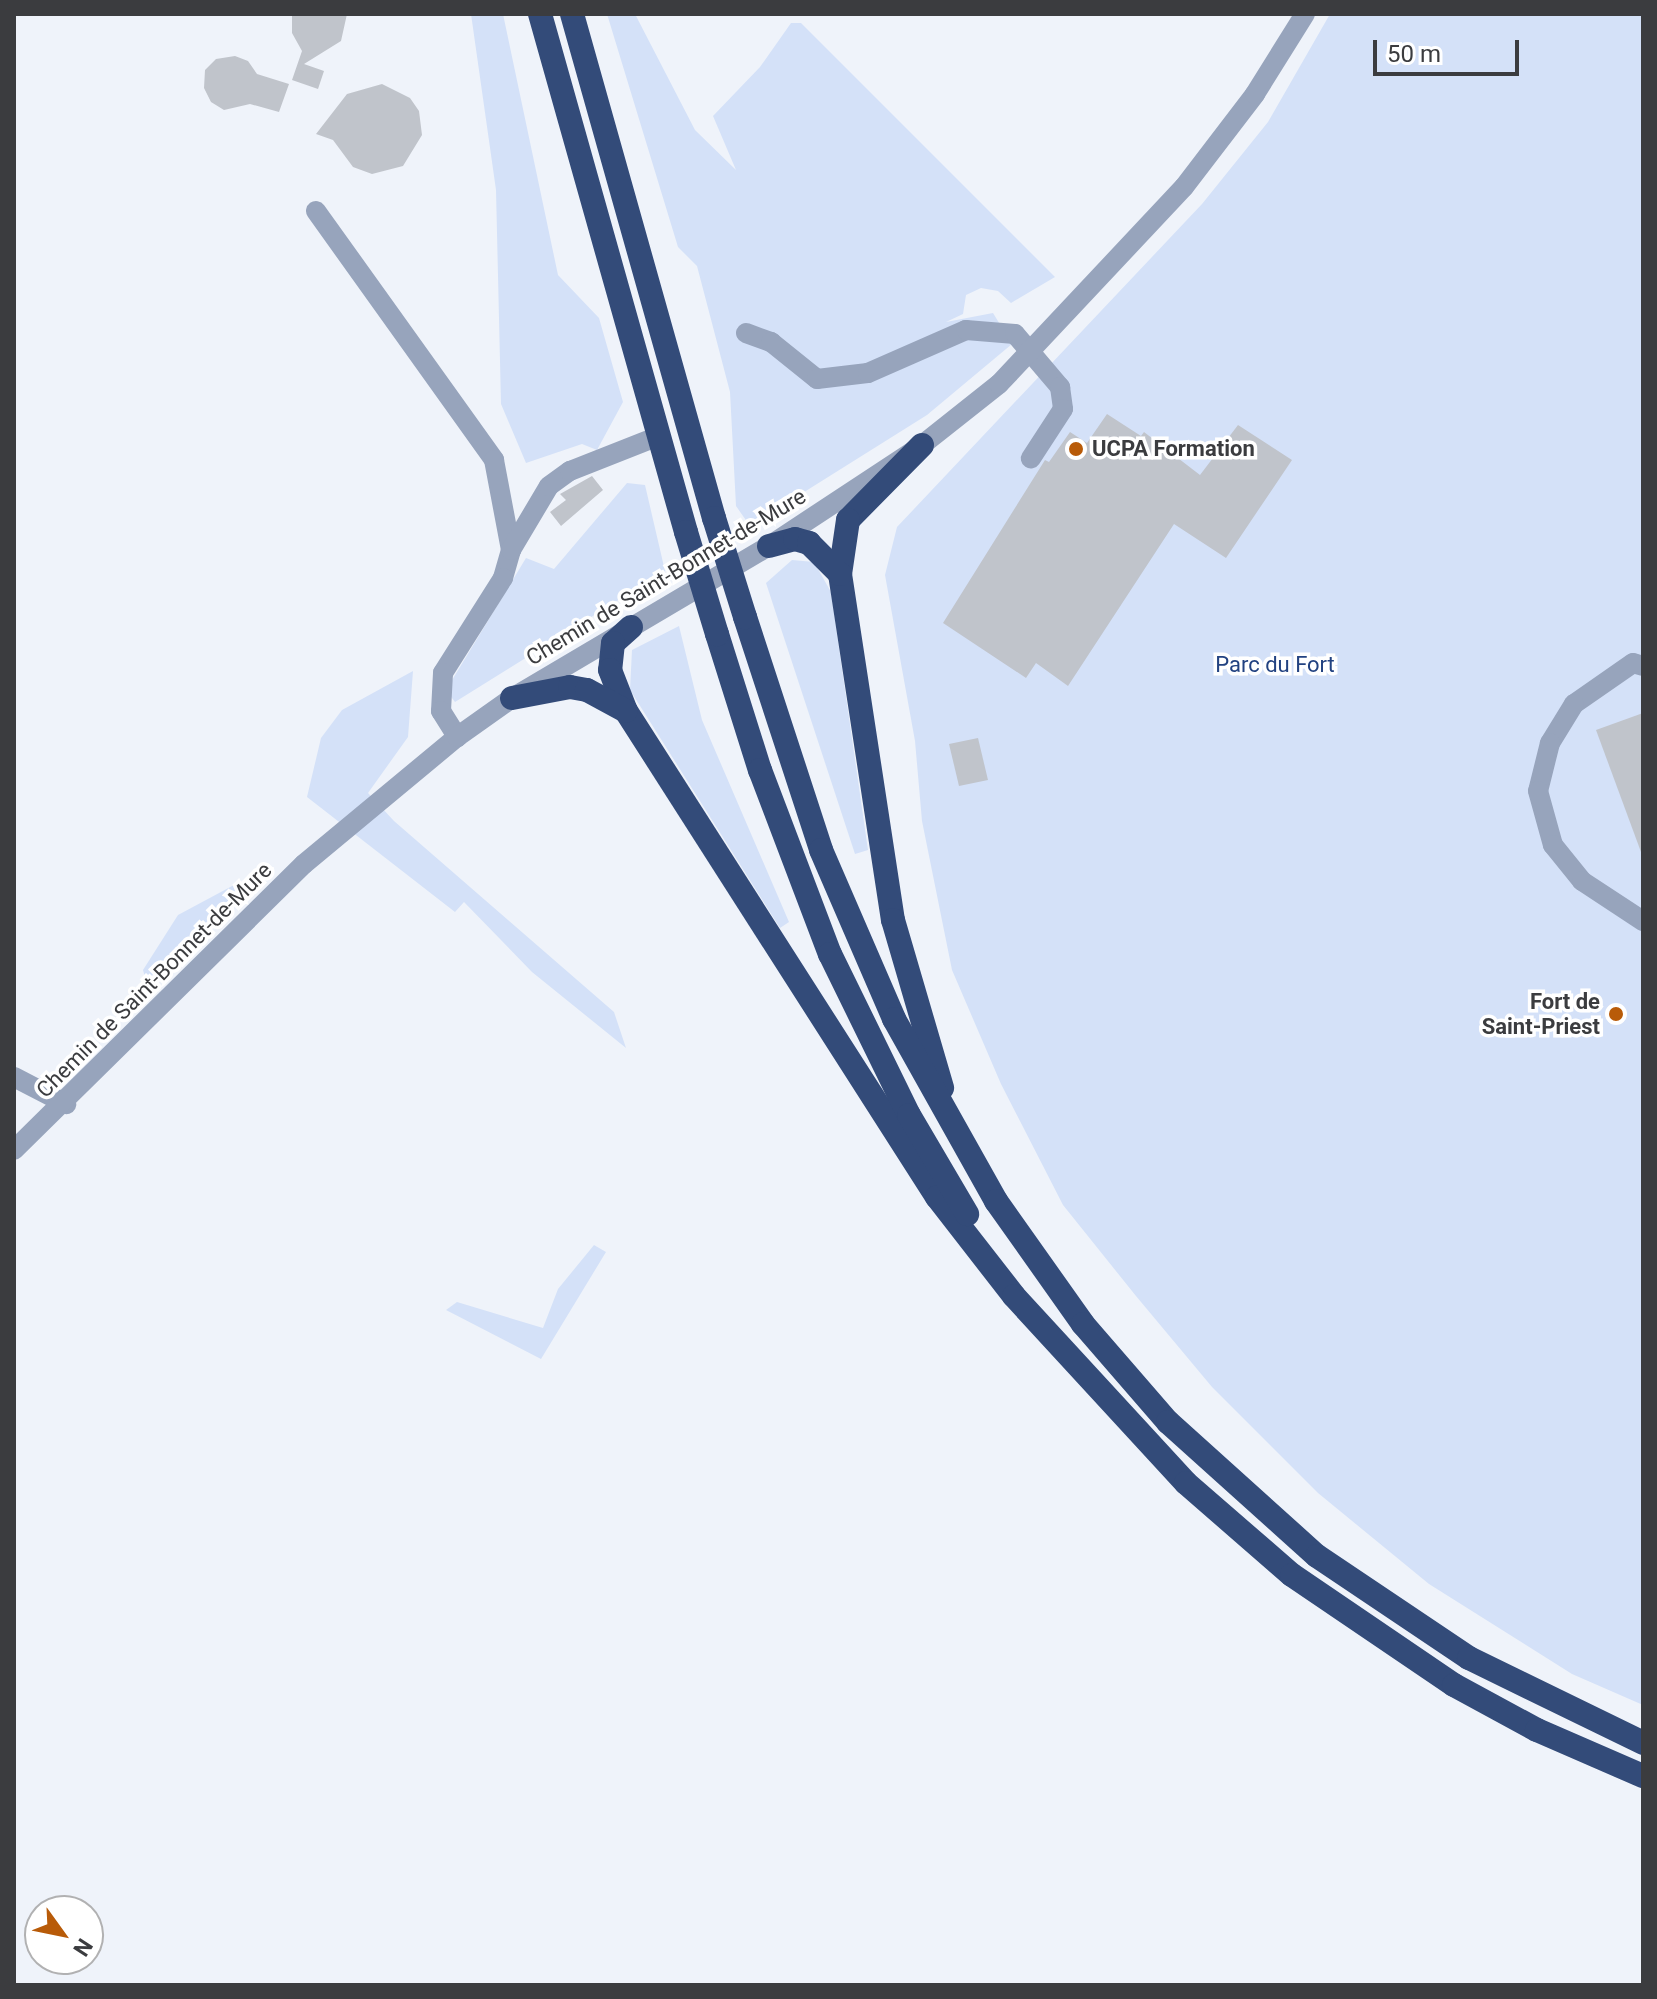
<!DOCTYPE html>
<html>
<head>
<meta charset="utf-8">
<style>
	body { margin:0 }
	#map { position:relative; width:1657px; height:1999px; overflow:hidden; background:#eff3fa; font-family:Roboto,sans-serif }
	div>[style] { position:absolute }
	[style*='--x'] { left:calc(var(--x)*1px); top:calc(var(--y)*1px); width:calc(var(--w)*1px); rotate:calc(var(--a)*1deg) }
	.green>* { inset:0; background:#d4e1f8 }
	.building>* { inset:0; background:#c0c4cb }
	.minor>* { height:20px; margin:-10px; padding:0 10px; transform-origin:10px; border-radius:10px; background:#97a4bc }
	.highway>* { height:24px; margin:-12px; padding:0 12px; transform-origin:12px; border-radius:12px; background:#334b79 }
	.highway-bridge>* { height:24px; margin:-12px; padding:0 12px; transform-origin:12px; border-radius:12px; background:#334b79 }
	.dots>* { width:22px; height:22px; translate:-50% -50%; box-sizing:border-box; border:4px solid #fff; border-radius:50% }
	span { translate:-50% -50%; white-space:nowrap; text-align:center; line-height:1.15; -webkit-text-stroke:7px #fff; paint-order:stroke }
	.poi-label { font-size:22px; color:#3b3c3f; font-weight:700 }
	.left { translate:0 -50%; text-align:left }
	.right { translate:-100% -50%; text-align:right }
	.street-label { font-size:22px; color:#3b3c3f }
	.park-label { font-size:22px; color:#224281 }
	.frame { position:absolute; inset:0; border:16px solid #3b3c3f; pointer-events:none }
	.north { position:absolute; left:24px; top:1895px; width:80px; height:80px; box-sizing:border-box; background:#fff; border:2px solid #b1b1b2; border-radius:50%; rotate:123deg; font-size:22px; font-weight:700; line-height:32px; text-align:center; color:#3b3c3f }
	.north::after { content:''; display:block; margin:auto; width:28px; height:36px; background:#b85b09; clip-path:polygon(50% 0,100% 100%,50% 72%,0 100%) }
	.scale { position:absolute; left:1373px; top:40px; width:146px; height:36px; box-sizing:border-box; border:4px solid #3b3c3f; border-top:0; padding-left:10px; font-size:24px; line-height:28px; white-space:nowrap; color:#3b3c3f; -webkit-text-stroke:6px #fff; paint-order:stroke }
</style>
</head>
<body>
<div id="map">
	<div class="green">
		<div style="clip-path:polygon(471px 14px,503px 14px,558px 275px,599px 318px,623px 402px,597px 450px,582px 444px,526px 463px,501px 404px,496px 190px)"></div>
		<div style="clip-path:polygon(607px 14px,635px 14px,695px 130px,736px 170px,713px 116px,760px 67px,791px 23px,801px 23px,1055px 277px,1011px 303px,998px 291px,981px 288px,966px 295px,963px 314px,946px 322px,993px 313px,1012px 344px,927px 415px,750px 526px,736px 506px,730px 392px,697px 266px,678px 247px)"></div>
		<div style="clip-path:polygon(1330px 14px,1643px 14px,1643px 1705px,1572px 1674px,1429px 1584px,1318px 1493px,1212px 1387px,1136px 1296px,1063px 1205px,1001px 1084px,952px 970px,922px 821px,915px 741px,885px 575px,897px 527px,1202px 204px,1268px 122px)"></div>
		<div style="clip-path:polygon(627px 483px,645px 485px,665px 571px,455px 702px,446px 690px,526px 558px,554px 569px)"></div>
		<div style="clip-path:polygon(792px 560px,814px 562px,831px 592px,868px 850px,855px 854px,766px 583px)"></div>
		<div style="clip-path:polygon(679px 626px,702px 720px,789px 922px,780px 928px,630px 690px,632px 650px)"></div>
		<div style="clip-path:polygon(413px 671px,408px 737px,368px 793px,394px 821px,614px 1012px,626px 1048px,532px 972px,464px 902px,455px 912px,307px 797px,321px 738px,342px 710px)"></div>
		<div style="clip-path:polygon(234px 885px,242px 888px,146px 981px,143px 970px,178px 915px)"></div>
		<div style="clip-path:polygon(594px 1245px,606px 1252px,541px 1359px,446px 1310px,457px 1302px,543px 1328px,558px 1289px)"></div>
	</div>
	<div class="building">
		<div style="clip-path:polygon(292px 14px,347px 14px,341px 41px,304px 64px,324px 71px,318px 89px,292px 80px,302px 51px,292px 33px)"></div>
		<div style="clip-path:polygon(235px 56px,248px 61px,257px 74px,289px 84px,279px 112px,250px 104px,224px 110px,211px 102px,204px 88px,205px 70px,216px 59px)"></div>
		<div style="clip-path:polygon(382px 84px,410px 98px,419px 111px,422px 135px,403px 166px,372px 174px,353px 167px,333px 140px,316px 134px,347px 94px)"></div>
		<div style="clip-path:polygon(1107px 414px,1141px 436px,1144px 432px,1200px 475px,1238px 425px,1292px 460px,1226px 558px,1174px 524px,1068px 686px,1036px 663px,1026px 678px,943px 623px,1045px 460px,1049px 462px,1070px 432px,1087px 443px)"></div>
		<div style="clip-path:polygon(592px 476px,603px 490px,561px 526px,550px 512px,566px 500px,560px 494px)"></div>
		<div style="clip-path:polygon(1643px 713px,1643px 851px,1641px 852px,1596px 730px)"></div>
		<div style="clip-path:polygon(978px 738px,988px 780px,959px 786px,949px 744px)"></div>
	</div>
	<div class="minor">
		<div style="--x:316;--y:211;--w:306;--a:54.4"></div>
		<div style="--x:494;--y:460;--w:92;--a:79.3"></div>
		<div style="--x:511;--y:550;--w:29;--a:106"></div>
		<div style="--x:503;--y:578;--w:112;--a:122.3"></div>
		<div style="--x:443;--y:673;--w:38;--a:93"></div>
		<div style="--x:441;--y:711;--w:31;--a:58"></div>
		<div style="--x:746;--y:333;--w:27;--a:20"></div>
		<div style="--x:771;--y:342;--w:59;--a:38.8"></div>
		<div style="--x:817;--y:379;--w:51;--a:-6.7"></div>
		<div style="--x:868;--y:373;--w:107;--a:-23.7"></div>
		<div style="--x:966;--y:330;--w:49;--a:4.7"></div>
		<div style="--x:1015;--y:334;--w:70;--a:49.7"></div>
		<div style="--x:1060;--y:387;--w:22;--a:82"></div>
		<div style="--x:1063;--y:409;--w:59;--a:123.1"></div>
		<div style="--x:511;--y:550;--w:74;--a:-59.3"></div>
		<div style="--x:549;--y:486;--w:26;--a:-36"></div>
		<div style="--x:570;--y:471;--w:96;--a:-21.5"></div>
		<div style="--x:1643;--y:666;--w:10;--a:-163"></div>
		<div style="--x:1633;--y:663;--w:72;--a:145.2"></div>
		<div style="--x:1574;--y:704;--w:46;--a:121.6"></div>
		<div style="--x:1550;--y:743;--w:49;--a:104"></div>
		<div style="--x:1538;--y:791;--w:56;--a:74.5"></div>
		<div style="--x:1553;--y:845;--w:46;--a:51.1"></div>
		<div style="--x:1582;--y:881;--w:73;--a:33.3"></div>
		<div style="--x:14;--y:1077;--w:59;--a:27.4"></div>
		<div style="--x:14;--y:1150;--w:407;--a:-44.6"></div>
		<div style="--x:304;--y:864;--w:199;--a:-39.7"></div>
		<div style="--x:457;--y:737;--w:67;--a:-35.3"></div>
		<div style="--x:512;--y:698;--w:299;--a:-30.6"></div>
		<div style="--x:769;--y:546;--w:183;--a:-33.4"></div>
		<div style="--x:922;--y:445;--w:98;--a:-38.4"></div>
		<div style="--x:999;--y:384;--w:270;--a:-46.8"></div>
		<div style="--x:1184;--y:187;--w:117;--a:-52.6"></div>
		<div style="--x:1255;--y:94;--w:94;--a:-58"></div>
	</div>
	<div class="highway">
		<div style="--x:540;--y:14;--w:538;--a:74.26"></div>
		<div style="--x:572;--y:14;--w:524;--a:74.27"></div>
		<div style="--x:922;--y:445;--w:105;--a:134.6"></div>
		<div style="--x:848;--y:520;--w:55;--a:98.4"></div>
		<div style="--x:840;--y:574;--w:350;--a:81.3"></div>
		<div style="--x:893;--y:920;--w:175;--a:73.7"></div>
		<div style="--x:769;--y:546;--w:27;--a:-15"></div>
		<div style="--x:795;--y:539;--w:15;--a:16"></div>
		<div style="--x:809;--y:543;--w:44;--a:45"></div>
		<div style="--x:745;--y:617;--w:245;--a:71.9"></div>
		<div style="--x:821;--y:850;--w:184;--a:66.6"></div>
		<div style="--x:894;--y:1019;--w:209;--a:60.7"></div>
		<div style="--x:996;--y:1201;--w:151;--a:54.7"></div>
		<div style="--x:1083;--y:1324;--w:130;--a:49.1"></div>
		<div style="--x:1168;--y:1422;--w:200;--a:42"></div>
		<div style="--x:1317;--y:1556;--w:183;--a:33.9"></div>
		<div style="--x:1469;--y:1658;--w:194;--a:26"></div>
		<div style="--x:631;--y:627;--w:24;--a:138"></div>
		<div style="--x:613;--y:643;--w:27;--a:96"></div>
		<div style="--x:610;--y:670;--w:44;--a:68.7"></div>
		<div style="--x:626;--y:711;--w:577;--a:57.38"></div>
		<div style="--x:937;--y:1197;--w:125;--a:52.1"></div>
		<div style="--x:1014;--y:1296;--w:254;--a:47.4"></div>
		<div style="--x:1186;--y:1483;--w:140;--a:41"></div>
		<div style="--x:1292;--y:1575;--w:196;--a:34.2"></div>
		<div style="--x:1454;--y:1685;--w:94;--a:28.5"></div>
		<div style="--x:1537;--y:1730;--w:116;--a:23.5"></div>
		<div style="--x:717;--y:634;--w:143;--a:72.5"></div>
		<div style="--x:760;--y:770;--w:197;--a:69.2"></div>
		<div style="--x:830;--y:954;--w:179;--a:63.9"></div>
		<div style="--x:909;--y:1115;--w:115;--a:59.6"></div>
		<div style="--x:512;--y:698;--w:59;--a:-10.7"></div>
		<div style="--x:570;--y:687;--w:17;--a:10"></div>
		<div style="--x:587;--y:690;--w:44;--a:28.3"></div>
	</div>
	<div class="highway-bridge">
		<div style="--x:714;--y:518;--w:104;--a:72.6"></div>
		<div style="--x:686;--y:532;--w:107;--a:73.1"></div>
	</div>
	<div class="dots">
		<div style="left:1076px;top:449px;background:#b85b09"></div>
		<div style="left:1616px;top:1014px;background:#b85b09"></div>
	</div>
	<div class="poi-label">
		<span class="left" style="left:1092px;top:449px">UCPA Formation</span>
		<span class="right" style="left:1600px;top:1014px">Fort de<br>Saint-Priest</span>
	</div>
	<div class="street-label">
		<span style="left:666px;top:577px;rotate:-31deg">Chemin de Saint-Bonnet-de-Mure</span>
		<span style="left:154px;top:980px;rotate:-45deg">Chemin de Saint-Bonnet-de-Mure</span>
	</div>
	<div class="park-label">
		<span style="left:1275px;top:665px">Parc du Fort</span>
	</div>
	<div class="frame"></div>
	<div class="north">N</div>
	<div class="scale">50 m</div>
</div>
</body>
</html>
